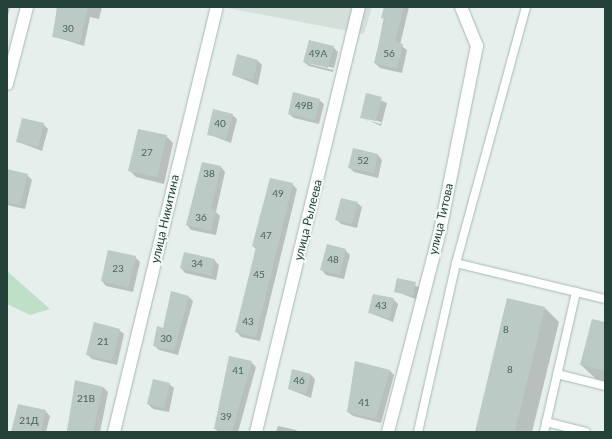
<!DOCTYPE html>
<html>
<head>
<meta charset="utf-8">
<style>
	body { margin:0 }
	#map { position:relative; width:612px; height:439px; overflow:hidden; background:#e6efeb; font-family:Lato,sans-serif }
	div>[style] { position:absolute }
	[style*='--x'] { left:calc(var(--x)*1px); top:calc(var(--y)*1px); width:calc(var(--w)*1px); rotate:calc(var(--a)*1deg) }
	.built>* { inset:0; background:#d4dfda }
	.green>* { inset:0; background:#bfe0c8 }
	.shadow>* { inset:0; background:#0003 }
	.building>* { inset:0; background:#bbcac4 }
	.roads { filter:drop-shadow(0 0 1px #a8b8b2) drop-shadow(0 0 1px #a8b8b2) }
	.service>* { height:8px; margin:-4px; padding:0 4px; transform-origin:4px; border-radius:4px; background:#fff }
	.minor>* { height:12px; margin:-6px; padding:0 6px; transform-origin:6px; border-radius:6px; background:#fff }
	span { translate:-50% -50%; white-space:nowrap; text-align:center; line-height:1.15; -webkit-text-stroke:4px #f7fbf9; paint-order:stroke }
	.number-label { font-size:10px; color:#4a645c }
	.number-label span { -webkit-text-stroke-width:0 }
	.street-label { font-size:12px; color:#24423a }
	.frame { position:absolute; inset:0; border:8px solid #24423a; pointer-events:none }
</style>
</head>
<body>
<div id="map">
	<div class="built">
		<div style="clip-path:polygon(222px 7px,372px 7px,364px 34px)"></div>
	</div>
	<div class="green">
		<div style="clip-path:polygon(7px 271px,50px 309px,30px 315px,7px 304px)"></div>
	</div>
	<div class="shadow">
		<div style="clip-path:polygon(7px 7px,10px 7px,7px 20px)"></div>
		<div style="clip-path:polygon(57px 7px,102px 7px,99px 19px,90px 17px,84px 46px,53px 36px)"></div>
		<div style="clip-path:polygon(386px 7px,409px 7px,400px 45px,407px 50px,402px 73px,380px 68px,375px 63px)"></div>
		<div style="clip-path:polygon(evenodd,333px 47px,338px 52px,333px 72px,309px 66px,304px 62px,333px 47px,309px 62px,334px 68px,333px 70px,309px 64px,309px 62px)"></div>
		<div style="clip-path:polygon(258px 61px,262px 65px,258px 85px,233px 75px)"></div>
		<div style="clip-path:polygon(evenodd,367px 94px,387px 103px,381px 126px,361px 117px,367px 94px,366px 118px,381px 122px,381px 124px,366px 120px,366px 118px)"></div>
		<div style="clip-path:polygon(319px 100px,324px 104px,319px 124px,294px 118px,289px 114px)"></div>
		<div style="clip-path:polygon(232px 115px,237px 119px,231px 143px,208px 134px)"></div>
		<div style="clip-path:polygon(43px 124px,48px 129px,42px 151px,18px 142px)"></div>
		<div style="clip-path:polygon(166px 136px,173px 143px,164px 184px,136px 177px,129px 170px)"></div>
		<div style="clip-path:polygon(378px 155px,382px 160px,378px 178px,354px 172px,349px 167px)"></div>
		<div style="clip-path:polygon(221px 167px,225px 172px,216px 212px,220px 216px,216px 235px,191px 230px,187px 225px)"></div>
		<div style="clip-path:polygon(7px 172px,27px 175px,32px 180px,25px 209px,7px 205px)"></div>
		<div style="clip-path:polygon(292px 184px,297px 189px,260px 341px,241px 337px,237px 332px,257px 250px,253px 246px)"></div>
		<div style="clip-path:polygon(357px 203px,362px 207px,357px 228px,341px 224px,336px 219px)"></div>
		<div style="clip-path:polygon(345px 250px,350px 255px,344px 279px,326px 275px,322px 270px)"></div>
		<div style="clip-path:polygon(135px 257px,140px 262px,133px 292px,106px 286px,102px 281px)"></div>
		<div style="clip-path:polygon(214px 260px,219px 265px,216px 280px,185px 273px,181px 268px)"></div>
		<div style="clip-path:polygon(398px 279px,421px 288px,418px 300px,395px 291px)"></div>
		<div style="clip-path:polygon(189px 297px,193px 301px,178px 355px,159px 350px,154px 345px)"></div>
		<div style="clip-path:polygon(393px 299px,398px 304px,393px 322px,370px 313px)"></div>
		<div style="clip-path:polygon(545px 308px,559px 322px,532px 432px,476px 432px)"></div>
		<div style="clip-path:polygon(605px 323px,605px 382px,596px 379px,581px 365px)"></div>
		<div style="clip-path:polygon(119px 330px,124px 334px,117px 365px,92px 359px,87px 354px)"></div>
		<div style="clip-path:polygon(251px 362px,256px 367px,238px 432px,219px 432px,215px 429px)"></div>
		<div style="clip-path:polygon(389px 370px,394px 375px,381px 423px,353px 416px,348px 412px)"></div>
		<div style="clip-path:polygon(310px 374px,315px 379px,311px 398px,289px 389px)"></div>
		<div style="clip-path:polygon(76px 381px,103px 387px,108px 392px,100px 432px,67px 432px)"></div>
		<div style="clip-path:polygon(169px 384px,174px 388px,169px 412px,153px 409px,148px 404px)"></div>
		<div style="clip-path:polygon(45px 411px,50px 416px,46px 432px,12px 432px)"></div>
		<div style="clip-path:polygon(278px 426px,296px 430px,298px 432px,276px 432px)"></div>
	</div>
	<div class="building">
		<div style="clip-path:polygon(58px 7px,88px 7px,80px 43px,52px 37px)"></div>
		<div style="clip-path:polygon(384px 7px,404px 7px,395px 42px,403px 44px,397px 69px,374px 63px,385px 19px,381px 18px)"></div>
		<div style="clip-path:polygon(309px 40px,334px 46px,328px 68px,303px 62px)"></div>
		<div style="clip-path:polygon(237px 54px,258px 60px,253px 80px,232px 75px)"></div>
		<div style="clip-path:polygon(293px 92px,320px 99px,315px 120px,288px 114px)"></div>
		<div style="clip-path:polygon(366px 93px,382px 97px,376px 121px,360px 118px)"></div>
		<div style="clip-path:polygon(213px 109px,233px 114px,226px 139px,207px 135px)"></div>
		<div style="clip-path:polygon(22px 118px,44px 123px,38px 147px,16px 142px)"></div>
		<div style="clip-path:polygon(138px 129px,167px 135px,157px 177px,128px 171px)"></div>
		<div style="clip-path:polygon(353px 148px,378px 154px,374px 173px,348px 168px)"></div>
		<div style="clip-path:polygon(202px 162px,221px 166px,211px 209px,216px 211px,211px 231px,186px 225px)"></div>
		<div style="clip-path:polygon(7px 169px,28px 174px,20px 205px,7px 202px)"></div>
		<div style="clip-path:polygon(270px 178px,293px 183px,256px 337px,235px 332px,256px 247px,252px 246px)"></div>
		<div style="clip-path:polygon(341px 198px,358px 202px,352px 224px,335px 220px)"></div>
		<div style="clip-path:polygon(327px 244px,346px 249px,340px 275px,320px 270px)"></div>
		<div style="clip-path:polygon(108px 250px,136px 256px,128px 288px,101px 281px)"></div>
		<div style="clip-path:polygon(184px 252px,215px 259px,211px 276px,180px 268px)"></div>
		<div style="clip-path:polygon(397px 278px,416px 282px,413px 296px,394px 292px)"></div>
		<div style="clip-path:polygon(171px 291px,189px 296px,174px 351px,153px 346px,157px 326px,163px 328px)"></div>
		<div style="clip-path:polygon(373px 294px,394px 298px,389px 318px,368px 313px)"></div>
		<div style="clip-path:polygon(507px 298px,545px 307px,515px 432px,475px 432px)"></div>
		<div style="clip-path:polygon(592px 319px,605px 322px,605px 371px,580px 365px)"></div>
		<div style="clip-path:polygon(94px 322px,120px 329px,112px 361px,86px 355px)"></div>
		<div style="clip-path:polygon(229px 356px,252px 361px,232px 432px,214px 429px)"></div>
		<div style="clip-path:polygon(355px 361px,390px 370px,376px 419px,347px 412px)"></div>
		<div style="clip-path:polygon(292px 369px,311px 374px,306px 394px,288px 389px)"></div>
		<div style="clip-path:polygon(153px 379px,170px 383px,164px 408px,147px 404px)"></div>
		<div style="clip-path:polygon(75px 380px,103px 387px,93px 432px,67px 432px)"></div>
		<div style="clip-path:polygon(18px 404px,46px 410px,41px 432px,11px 432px)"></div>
	</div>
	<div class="roads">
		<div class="service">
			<div style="--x:456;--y:263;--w:153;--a:13.6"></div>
			<div style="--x:557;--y:374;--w:49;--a:14"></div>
			<div style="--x:546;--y:422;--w:41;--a:14"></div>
			<div style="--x:418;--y:432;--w:173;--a:-77.3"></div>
			<div style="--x:456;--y:263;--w:265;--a:-74.7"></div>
			<div style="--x:544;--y:432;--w:144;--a:-77.1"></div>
		</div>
		<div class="minor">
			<div style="--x:7;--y:84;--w:80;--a:-75.4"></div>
			<div style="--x:114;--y:432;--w:437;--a:-76.4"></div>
			<div style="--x:256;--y:432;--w:437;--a:-76.4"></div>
			<div style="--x:388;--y:432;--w:208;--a:-75.5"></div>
			<div style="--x:440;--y:231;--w:189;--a:-78.7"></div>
			<div style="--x:477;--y:46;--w:42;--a:-112.3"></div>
		</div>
	</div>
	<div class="number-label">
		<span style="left:68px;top:29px">30</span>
		<span style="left:318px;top:54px">49А</span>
		<span style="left:389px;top:54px">56</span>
		<span style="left:304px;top:106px">49В</span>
		<span style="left:220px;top:124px">40</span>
		<span style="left:147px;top:153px">27</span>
		<span style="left:363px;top:161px">52</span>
		<span style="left:209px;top:174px">38</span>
		<span style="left:278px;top:194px">49</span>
		<span style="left:201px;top:218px">36</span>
		<span style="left:266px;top:236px">47</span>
		<span style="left:333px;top:260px">48</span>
		<span style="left:197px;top:264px">34</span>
		<span style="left:118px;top:269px">23</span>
		<span style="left:259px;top:275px">45</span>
		<span style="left:381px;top:306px">43</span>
		<span style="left:248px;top:322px">43</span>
		<span style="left:506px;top:330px">8</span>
		<span style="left:166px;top:339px">30</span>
		<span style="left:103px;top:342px">21</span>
		<span style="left:510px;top:370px">8</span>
		<span style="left:238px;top:371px">41</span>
		<span style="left:299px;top:381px">46</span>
		<span style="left:86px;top:399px">21В</span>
		<span style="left:364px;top:403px">41</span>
		<span style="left:226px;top:417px">39</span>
		<span style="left:29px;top:421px">21Д</span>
	</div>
	<div class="street-label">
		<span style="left:165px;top:219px;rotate:-77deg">улица Никитина</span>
		<span style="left:441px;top:219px;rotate:-77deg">улица Титова</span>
		<span style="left:308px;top:220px;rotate:-76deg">улица Рылеева</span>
	</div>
	<div class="frame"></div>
</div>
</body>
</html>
